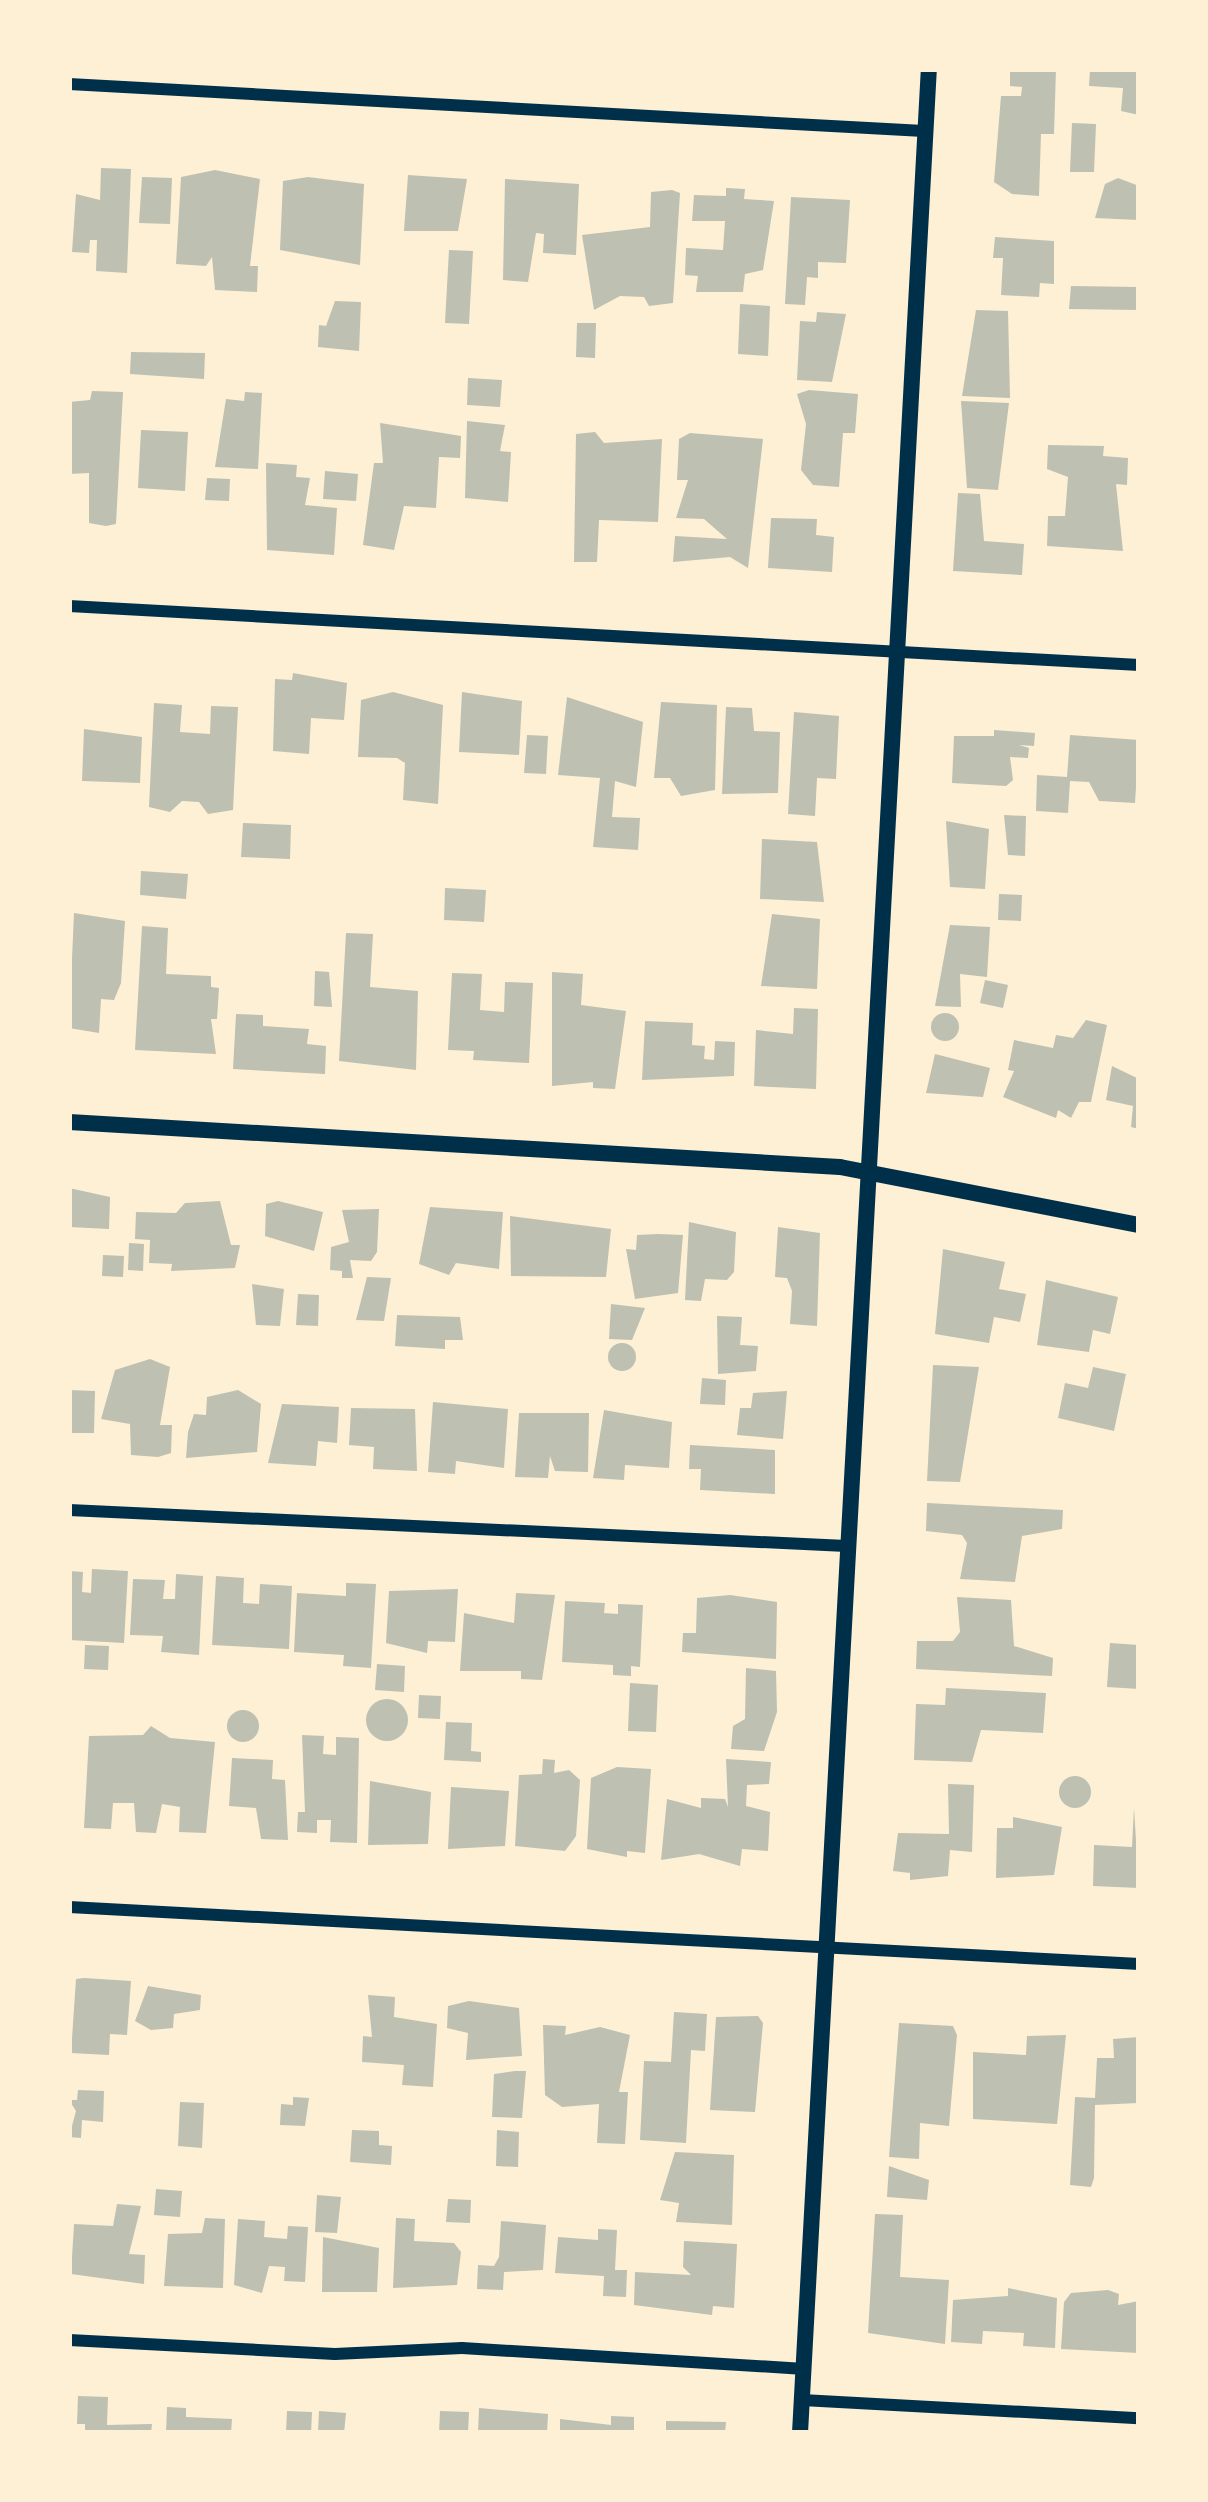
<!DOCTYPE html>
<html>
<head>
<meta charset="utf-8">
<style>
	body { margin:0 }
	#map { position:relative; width:1208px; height:2502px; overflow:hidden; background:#fdf0d5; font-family:"Open Sans",sans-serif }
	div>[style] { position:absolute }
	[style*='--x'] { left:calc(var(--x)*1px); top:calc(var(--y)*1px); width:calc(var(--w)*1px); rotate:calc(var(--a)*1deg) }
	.building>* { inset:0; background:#bec0b2 }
	.round { border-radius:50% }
	.minor>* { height:12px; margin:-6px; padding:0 6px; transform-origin:6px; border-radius:6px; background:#003049 }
	.tertiary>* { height:16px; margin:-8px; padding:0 8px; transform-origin:8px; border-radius:8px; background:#003049 }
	span { translate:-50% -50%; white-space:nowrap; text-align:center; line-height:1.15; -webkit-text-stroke:12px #fdf0d5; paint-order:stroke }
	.frame { position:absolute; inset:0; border:72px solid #fdf0d5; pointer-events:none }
</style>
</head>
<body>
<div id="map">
	<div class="building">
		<div style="clip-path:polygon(1056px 69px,1054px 134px,1041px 134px,1039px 196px,1012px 194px,994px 182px,1001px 96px,1021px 96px,1022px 87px,1010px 86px,1010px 72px)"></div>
		<div style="clip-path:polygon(1090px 69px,1139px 69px,1139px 115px,1121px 111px,1123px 88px,1089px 86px)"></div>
		<div style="clip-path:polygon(1072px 123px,1096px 124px,1094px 172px,1070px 172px)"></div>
		<div style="clip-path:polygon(101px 168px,131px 169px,127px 273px,96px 271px,97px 240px,90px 240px,89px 253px,72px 252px,76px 194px,100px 200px)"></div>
		<div style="clip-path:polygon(215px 170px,260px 179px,250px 266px,258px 266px,257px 292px,215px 290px,212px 257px,206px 266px,176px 264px,181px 177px)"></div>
		<div style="clip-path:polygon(408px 175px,467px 179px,458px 231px,404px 231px)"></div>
		<div style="clip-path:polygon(142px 177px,172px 178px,170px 224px,139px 223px)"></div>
		<div style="clip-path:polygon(308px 177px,364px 184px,360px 265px,280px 250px,283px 181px)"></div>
		<div style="clip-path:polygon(1118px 178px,1139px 186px,1138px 220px,1095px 218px,1105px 184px)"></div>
		<div style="clip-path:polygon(505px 179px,579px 184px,576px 255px,543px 253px,544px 234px,536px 233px,528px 282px,503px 280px)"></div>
		<div style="clip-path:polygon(726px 188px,745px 189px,744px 199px,774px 201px,763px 270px,745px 274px,743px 292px,696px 292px,698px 276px,685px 275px,686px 248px,723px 250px,725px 221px,692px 221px,694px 195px,726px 196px)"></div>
		<div style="clip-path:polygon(672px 190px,680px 193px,673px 303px,649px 306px,644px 297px,620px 296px,594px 310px,582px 235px,650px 227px,651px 192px)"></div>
		<div style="clip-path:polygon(791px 197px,850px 200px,846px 263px,818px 262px,818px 278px,807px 277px,805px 305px,785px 304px)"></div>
		<div style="clip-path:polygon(995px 237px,1054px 241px,1054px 284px,1040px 283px,1039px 297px,1001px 295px,1003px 258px,993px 258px)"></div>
		<div style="clip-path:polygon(449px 250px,473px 251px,469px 324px,445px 323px)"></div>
		<div style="clip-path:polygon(1071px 286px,1139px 287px,1138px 310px,1069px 309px)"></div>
		<div style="clip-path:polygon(335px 301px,361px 302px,359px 351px,318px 347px,319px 325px,326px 326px)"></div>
		<div style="clip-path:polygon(740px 304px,770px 306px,768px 356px,738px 354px)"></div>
		<div style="clip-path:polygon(976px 310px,1008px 311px,1010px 398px,962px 396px)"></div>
		<div style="clip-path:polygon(817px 312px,846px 314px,832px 382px,797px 380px,800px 321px,816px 322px)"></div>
		<div style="clip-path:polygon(577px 323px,596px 323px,595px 358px,576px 357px)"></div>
		<div style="clip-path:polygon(131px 352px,205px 353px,204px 379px,130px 374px)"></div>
		<div style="clip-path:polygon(468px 378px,502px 380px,500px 407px,467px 405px)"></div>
		<div style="clip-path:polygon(809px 390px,858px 394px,855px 433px,843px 433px,839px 487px,813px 485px,801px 470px,806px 424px,797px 394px)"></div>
		<div style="clip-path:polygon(92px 391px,123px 392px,116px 524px,106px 526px,89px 523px,89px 473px,69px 474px,69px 402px,90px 400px)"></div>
		<div style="clip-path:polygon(245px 392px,262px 393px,258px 469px,215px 467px,226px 399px,244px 401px)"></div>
		<div style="clip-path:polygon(961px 401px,1009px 403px,998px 490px,967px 488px)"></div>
		<div style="clip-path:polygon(467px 421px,505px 425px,500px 451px,511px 452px,508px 502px,465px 498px)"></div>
		<div style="clip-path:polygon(380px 423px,461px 436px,460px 458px,439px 457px,436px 508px,404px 506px,394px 550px,363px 545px,374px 463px,383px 463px)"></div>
		<div style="clip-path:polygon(141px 430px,188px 432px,185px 491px,138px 488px)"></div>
		<div style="clip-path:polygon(595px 432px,604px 443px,662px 439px,658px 522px,599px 520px,597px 562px,574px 562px,576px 434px)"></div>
		<div style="clip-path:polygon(690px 433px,763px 439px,748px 568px,730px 557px,673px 562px,675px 536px,727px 539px,704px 519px,676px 518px,688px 480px,677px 480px,679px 439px)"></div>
		<div style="clip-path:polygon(1048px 445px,1104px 446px,1103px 456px,1128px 458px,1127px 485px,1116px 484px,1123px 551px,1047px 546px,1048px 516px,1065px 516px,1068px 477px,1047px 469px)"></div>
		<div style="clip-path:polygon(266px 463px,297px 465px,296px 477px,310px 478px,305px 505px,337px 508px,334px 555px,267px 550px)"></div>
		<div style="clip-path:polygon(325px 471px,358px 474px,356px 501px,323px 499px)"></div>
		<div style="clip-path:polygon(207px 478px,230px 479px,229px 501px,205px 500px)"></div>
		<div style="clip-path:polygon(958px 493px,980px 494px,984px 541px,1024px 544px,1022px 575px,953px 571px)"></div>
		<div style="clip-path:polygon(771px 518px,817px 519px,816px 535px,834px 537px,832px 572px,768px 568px)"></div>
		<div style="clip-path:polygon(293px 673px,347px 683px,344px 720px,311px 718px,309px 754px,273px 751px,275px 679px,292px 680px)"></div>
		<div style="clip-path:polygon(393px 692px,443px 705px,438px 804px,403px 800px,405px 763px,397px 758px,358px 757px,361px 700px)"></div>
		<div style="clip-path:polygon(462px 692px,522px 701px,519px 755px,459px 752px)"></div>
		<div style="clip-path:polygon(567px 697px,643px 722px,636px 787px,615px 781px,612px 817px,640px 818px,638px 850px,593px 847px,600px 778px,558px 775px)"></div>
		<div style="clip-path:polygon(661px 702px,717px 705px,715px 790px,681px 796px,670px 778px,654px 778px)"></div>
		<div style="clip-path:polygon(154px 703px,182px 705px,180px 732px,210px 734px,211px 706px,238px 707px,233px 810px,208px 814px,199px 802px,182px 801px,170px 812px,149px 807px)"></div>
		<div style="clip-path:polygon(726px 707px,752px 708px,754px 731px,780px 732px,778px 793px,722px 794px)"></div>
		<div style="clip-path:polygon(794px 712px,839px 716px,836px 779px,817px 778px,815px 816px,788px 814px)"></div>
		<div style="clip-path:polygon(84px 729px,142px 737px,140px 783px,82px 781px)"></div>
		<div style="clip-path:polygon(994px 730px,1035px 733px,1034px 746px,1019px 745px,1029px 748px,1028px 758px,1010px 757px,1013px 780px,1006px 786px,952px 783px,954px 736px,994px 736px)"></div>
		<div style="clip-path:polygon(527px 735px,548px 736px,546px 774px,524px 773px)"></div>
		<div style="clip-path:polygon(1070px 735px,1139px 740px,1135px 803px,1099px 801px,1089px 782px,1070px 781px,1068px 813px,1036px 811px,1037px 775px,1067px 777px)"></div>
		<div style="clip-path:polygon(1004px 815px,1026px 816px,1025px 856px,1008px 855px)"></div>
		<div style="clip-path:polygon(946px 821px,989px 829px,985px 889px,950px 887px)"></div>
		<div style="clip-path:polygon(243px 823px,291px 825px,290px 859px,241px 857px)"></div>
		<div style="clip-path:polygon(762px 839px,817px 842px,824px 902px,760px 899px)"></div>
		<div style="clip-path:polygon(141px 871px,188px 874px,186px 899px,140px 895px)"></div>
		<div style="clip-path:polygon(445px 888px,486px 890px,484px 922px,444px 920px)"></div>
		<div style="clip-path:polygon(999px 894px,1022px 895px,1021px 921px,998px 920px)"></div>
		<div style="clip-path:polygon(74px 913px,125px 921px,121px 983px,114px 1000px,101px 999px,99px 1033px,69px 1028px)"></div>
		<div style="clip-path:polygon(772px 914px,820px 919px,817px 989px,761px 986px)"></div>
		<div style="clip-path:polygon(950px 925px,990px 927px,987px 977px,960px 974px,961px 1007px,935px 1006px)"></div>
		<div style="clip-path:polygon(142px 926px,168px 928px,166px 974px,211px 976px,211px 987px,219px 988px,217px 1019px,211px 1019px,216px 1054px,135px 1050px)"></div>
		<div style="clip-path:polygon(346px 933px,373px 934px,370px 987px,418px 991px,416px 1070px,339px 1061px)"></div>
		<div style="clip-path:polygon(315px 971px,329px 972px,332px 1007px,314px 1006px)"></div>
		<div style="clip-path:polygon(552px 972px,583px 974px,581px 1005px,626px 1011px,615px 1089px,593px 1088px,593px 1082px,552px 1086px)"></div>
		<div style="clip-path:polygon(452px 973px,482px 974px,480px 1010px,504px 1012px,505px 982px,533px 983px,529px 1063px,473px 1060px,474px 1051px,448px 1050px)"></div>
		<div style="clip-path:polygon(985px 980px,1008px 985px,1003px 1008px,980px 1003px)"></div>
		<div style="clip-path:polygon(794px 1008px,818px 1009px,816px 1089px,754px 1086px,756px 1030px,793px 1034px)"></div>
		<div class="round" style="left:931px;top:1013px;width:28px;height:28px"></div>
		<div style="clip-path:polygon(236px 1014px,263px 1015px,263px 1026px,309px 1029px,307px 1044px,326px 1046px,325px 1074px,233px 1069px)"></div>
		<div style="clip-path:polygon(1086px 1020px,1107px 1025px,1091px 1102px,1079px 1102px,1071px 1118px,1058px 1110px,1056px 1118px,1003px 1097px,1014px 1071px,1008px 1070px,1014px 1040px,1053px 1048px,1056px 1035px,1073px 1038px)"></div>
		<div style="clip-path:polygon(645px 1021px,693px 1023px,692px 1045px,705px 1046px,704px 1059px,714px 1060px,715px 1041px,735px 1042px,734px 1076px,642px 1080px)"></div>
		<div style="clip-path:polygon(935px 1054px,990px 1068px,983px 1097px,926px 1093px)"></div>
		<div style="clip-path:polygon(1112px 1066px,1139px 1079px,1139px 1129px,1131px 1127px,1133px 1106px,1106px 1100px)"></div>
		<div style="clip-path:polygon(69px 1188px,110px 1197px,109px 1229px,69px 1227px)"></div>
		<div style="clip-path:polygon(220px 1201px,231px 1245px,240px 1245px,235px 1268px,171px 1271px,172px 1264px,149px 1263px,150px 1240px,135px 1239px,136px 1212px,176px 1213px,185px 1203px)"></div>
		<div style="clip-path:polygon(278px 1201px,323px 1212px,314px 1251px,265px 1236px,266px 1204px)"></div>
		<div style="clip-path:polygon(430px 1207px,503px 1212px,499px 1269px,456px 1263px,449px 1275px,419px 1264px)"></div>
		<div style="clip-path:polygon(379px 1209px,377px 1252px,371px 1261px,350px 1260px,353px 1278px,342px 1278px,342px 1271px,330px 1270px,331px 1247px,349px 1242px,342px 1210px)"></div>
		<div style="clip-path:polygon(510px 1216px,611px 1229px,606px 1277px,511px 1276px)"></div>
		<div style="clip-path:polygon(689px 1222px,736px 1232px,734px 1272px,727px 1280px,705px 1279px,701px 1301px,685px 1300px)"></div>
		<div style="clip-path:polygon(778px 1227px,820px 1233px,817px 1326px,790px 1324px,792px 1291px,787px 1278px,775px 1277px)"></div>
		<div style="clip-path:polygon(658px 1234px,683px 1235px,678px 1293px,635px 1299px,626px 1249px,636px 1250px,637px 1235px)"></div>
		<div style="clip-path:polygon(129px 1243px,144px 1244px,143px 1271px,128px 1270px)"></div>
		<div style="clip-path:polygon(943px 1249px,1005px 1262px,999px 1289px,1026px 1294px,1020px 1322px,994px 1317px,989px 1343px,935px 1334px)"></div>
		<div style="clip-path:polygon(103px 1255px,124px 1256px,123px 1277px,102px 1276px)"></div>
		<div style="clip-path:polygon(367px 1277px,391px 1278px,384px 1321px,356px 1320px)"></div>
		<div style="clip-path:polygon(1046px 1280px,1118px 1297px,1110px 1334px,1093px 1330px,1089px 1352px,1037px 1345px)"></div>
		<div style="clip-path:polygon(252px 1284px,284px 1289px,280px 1326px,256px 1325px)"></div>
		<div style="clip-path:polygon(298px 1294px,319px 1295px,318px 1326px,296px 1325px)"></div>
		<div style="clip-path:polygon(611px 1304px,645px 1308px,632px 1340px,609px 1339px)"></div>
		<div style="clip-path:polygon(397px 1315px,460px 1317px,463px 1340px,445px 1340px,445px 1349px,395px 1346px)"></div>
		<div style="clip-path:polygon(717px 1316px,742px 1317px,740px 1345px,758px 1346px,756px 1371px,718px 1374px)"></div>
		<div class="round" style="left:608px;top:1343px;width:28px;height:28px"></div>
		<div style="clip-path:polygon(150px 1359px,170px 1367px,160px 1425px,172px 1425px,171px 1453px,158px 1457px,131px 1455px,130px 1424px,101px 1419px,115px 1370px)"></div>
		<div style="clip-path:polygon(933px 1365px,979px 1367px,960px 1482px,927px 1481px)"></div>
		<div style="clip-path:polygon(1093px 1367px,1126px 1374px,1114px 1431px,1058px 1418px,1065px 1383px,1088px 1388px)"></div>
		<div style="clip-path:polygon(702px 1378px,726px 1380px,725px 1405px,700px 1404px)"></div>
		<div style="clip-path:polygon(69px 1390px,95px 1391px,94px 1433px,69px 1433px)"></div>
		<div style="clip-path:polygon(238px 1390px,261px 1404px,257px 1452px,186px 1458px,188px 1432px,194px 1414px,206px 1415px,207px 1397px)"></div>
		<div style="clip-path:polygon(787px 1391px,783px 1439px,737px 1435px,740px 1408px,751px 1408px,753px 1393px)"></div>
		<div style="clip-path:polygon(433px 1402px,508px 1409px,504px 1468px,456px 1461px,455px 1474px,428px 1472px)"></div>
		<div style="clip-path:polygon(282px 1404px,339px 1407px,337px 1443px,318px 1441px,316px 1466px,268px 1463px)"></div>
		<div style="clip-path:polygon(351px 1408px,415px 1409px,417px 1471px,373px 1469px,374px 1447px,349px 1445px)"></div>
		<div style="clip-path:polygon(604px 1410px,672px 1422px,669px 1468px,625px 1465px,624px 1480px,593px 1478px)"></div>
		<div style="clip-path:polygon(519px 1413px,589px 1413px,588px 1472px,555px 1471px,550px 1456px,548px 1478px,515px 1477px)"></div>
		<div style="clip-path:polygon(690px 1445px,775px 1450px,775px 1494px,700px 1490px,701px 1469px,689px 1469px)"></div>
		<div style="clip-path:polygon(927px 1503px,1063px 1510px,1062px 1529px,1022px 1536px,1015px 1582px,960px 1579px,967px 1543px,962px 1535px,926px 1531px)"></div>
		<div style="clip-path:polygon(92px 1569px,128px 1571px,124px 1643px,69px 1640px,69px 1571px,83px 1572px,82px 1592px,91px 1593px)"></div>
		<div style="clip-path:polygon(176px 1574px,203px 1576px,199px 1655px,161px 1652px,163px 1636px,130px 1635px,133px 1579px,165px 1580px,163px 1599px,175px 1599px)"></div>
		<div style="clip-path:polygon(216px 1576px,244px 1578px,243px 1603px,259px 1604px,260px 1584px,292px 1586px,289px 1649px,212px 1645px)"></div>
		<div style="clip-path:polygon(346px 1583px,376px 1584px,371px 1668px,343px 1666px,344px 1655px,294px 1652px,297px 1593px,346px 1596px)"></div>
		<div style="clip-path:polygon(458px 1589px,455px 1642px,428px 1641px,427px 1653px,386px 1643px,389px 1591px)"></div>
		<div style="clip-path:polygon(516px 1593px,555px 1595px,542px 1680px,521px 1679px,521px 1671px,460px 1671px,464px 1613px,514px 1623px)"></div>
		<div style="clip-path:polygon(730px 1595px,777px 1602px,776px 1659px,682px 1652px,683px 1633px,696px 1633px,697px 1598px)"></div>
		<div style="clip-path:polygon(957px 1597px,1011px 1600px,1014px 1646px,1053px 1658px,1052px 1676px,916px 1669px,917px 1641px,953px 1641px,960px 1632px)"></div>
		<div style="clip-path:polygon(565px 1601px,605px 1603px,604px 1613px,618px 1614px,618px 1604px,643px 1605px,640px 1667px,631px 1666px,631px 1676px,613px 1675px,613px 1665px,562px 1662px)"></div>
		<div style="clip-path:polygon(1110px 1643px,1139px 1645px,1139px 1689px,1107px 1687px)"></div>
		<div style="clip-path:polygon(85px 1645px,109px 1646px,108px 1670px,84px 1669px)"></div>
		<div style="clip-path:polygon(377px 1664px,405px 1666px,404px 1692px,375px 1690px)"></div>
		<div style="clip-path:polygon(746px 1668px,776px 1671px,777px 1712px,764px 1751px,731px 1749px,733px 1726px,745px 1719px)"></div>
		<div style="clip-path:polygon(630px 1683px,658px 1685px,656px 1732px,628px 1731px)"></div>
		<div style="clip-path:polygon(946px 1688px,1046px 1693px,1043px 1733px,981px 1730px,972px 1762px,914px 1760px,916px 1704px,945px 1705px)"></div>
		<div style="clip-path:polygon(419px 1695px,441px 1696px,440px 1719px,418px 1718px)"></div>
		<div class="round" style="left:366px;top:1699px;width:42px;height:42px"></div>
		<div class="round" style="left:227px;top:1710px;width:32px;height:32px"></div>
		<div style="clip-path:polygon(446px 1722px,472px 1723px,471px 1751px,481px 1752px,481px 1762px,444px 1760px)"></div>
		<div style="clip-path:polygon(151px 1726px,170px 1738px,215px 1742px,206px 1833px,179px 1832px,180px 1807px,162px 1804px,156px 1833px,136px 1832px,134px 1803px,113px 1803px,111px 1829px,84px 1828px,89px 1736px,143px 1735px)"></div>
		<div style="clip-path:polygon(302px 1735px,324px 1736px,323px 1754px,336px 1755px,336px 1737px,359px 1738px,357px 1843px,330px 1842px,331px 1820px,317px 1820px,317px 1833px,297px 1832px,298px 1812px,305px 1812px)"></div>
		<div style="clip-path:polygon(232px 1758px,273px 1760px,272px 1779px,285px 1780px,288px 1840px,261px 1839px,256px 1808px,229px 1806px)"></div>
		<div style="clip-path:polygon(543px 1759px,555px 1760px,554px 1773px,569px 1770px,580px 1780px,576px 1836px,565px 1851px,515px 1846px,519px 1775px,542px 1774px)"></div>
		<div style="clip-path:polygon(726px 1759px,771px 1762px,769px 1784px,747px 1785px,746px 1806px,770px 1812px,768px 1851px,742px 1849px,740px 1866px,699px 1854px,661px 1860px,667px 1799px,701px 1808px,701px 1798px,725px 1799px,728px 1807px)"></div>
		<div style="clip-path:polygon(617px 1767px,651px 1769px,645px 1853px,627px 1851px,627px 1857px,587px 1849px,591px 1778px)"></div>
		<div class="round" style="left:1059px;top:1776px;width:32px;height:32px"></div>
		<div style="clip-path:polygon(370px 1781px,431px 1792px,428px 1844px,368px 1845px)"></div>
		<div style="clip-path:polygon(948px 1784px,974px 1785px,972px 1852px,950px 1850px,948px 1876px,910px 1880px,910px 1873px,893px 1871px,898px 1833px,949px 1834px)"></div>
		<div style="clip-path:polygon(451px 1787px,509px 1791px,505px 1846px,448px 1849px)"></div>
		<div style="clip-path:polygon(1134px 1808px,1139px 1888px,1093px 1886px,1094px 1845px,1132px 1847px)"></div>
		<div style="clip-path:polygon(1013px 1817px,1062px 1827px,1054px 1875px,996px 1878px,997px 1828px,1013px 1828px)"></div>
		<div style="clip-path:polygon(84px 1978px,131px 1981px,127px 2035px,110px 2034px,109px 2055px,71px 2053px,76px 1979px)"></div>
		<div style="clip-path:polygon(148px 1986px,201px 1995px,200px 2010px,174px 2014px,173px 2028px,151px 2030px,135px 2021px)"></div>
		<div style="clip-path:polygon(368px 1995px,395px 1997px,394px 2017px,437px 2024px,433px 2087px,402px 2085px,404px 2065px,362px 2062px,363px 2036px,372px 2037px)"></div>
		<div style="clip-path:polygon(469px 2001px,519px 2008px,522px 2056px,466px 2060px,468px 2033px,447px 2028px,448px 2006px)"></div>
		<div style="clip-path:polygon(674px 2012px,707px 2014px,705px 2051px,691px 2050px,686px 2143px,640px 2140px,644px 2061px,671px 2062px)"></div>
		<div style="clip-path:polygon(716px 2017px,758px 2016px,763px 2023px,755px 2112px,710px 2110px)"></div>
		<div style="clip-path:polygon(899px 2023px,953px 2026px,957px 2035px,949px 2126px,920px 2123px,919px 2159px,889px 2157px)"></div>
		<div style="clip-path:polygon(543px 2025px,566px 2026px,565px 2035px,600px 2027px,630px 2035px,619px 2092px,628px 2092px,625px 2144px,597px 2143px,599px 2104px,562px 2107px,545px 2095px)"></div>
		<div style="clip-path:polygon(1066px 2035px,1057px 2124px,973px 2119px,973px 2052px,1026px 2055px,1027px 2036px)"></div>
		<div style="clip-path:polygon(1139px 2037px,1138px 2103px,1095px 2105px,1094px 2178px,1091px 2187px,1070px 2185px,1075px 2097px,1095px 2098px,1097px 2058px,1114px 2058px,1113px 2039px)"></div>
		<div style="clip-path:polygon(515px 2071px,526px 2071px,522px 2118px,492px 2117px,494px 2074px)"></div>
		<div style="clip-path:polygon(78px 2090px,104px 2091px,103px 2122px,82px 2120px,81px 2138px,69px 2137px,76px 2111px,69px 2100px,77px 2100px)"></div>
		<div style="clip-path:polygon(293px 2097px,309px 2098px,305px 2126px,280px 2125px,281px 2104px,293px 2105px)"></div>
		<div style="clip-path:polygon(180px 2102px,204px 2103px,202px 2148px,178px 2146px)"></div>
		<div style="clip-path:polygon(352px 2130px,379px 2131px,379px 2145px,392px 2146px,391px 2165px,350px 2162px)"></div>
		<div style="clip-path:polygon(497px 2130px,519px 2132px,518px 2167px,496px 2166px)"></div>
		<div style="clip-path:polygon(675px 2152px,734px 2155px,732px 2225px,676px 2222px,679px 2203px,660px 2200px)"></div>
		<div style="clip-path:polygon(889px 2166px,929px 2180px,927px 2200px,887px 2197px)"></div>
		<div style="clip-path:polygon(156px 2189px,182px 2191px,180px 2217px,154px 2215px)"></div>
		<div style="clip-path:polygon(317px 2195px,341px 2197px,337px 2233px,315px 2232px)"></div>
		<div style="clip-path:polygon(448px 2199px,471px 2200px,470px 2223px,446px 2222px)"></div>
		<div style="clip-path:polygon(117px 2204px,141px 2206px,129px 2254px,145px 2255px,144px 2284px,71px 2274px,74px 2224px,113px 2226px)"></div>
		<div style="clip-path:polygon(875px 2214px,903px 2215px,900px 2277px,949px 2280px,945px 2344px,868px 2333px)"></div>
		<div style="clip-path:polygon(205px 2218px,225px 2219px,223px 2288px,164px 2286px,168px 2234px,202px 2233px)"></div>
		<div style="clip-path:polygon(396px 2218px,415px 2219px,414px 2241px,454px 2243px,461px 2252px,457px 2285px,393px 2288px)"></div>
		<div style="clip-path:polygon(238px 2219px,265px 2221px,264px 2237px,287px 2239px,288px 2226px,308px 2227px,305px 2282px,284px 2281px,285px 2267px,269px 2266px,262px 2293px,234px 2285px)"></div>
		<div style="clip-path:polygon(501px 2221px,546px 2225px,543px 2270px,504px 2272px,503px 2290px,477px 2289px,478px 2265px,494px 2266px,499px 2257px)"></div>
		<div style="clip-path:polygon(598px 2229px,617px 2230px,615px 2270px,627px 2270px,626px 2297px,603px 2296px,604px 2276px,555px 2273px,558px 2237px,598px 2240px)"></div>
		<div style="clip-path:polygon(323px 2237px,379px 2248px,377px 2292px,322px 2292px)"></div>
		<div style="clip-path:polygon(684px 2241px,737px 2244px,734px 2308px,713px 2306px,712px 2315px,634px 2305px,635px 2272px,691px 2275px,683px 2267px)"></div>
		<div style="clip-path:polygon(1008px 2288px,1057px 2298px,1055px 2348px,1023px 2346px,1024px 2333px,983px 2331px,982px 2344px,951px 2342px,953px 2300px,1008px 2296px)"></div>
		<div style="clip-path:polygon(1108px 2290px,1119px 2294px,1118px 2305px,1139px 2301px,1139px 2353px,1061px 2349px,1064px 2302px,1071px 2293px)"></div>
		<div style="clip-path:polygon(78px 2396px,108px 2397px,107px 2425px,152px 2424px,151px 2433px,85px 2433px,85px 2424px,77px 2424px)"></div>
		<div style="clip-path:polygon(167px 2407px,186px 2408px,186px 2417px,232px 2419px,231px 2433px,166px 2433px)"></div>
		<div style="clip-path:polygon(479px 2408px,548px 2414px,547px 2433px,478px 2433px)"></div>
		<div style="clip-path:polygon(287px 2411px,312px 2412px,311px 2433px,286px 2433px)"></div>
		<div style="clip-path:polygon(319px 2411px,346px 2413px,344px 2433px,318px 2433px)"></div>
		<div style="clip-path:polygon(440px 2411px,469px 2412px,468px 2433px,439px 2433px)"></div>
		<div style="clip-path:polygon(611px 2416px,634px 2417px,634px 2433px,560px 2433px,560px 2419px,611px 2425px)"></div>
		<div style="clip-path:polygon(666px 2421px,726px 2422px,725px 2433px,666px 2433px)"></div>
	</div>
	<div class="minor">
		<div style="--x:69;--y:84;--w:856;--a:3.15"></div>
		<div style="--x:69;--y:606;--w:1072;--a:3.16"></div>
		<div style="--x:69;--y:1510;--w:778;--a:2.65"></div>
		<div style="--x:69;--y:1907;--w:1072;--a:3.05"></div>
		<div style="--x:69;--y:2340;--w:266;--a:3"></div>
		<div style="--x:335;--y:2354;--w:127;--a:-2.7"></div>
		<div style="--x:462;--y:2348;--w:343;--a:3.5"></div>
		<div style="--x:802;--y:2400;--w:337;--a:3.1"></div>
	</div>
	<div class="tertiary">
		<div style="--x:69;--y:1122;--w:772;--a:3.34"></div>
		<div style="--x:840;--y:1167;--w:305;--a:11"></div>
		<div style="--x:800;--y:2433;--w:2368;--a:-86.88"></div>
	</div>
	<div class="frame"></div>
</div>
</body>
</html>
